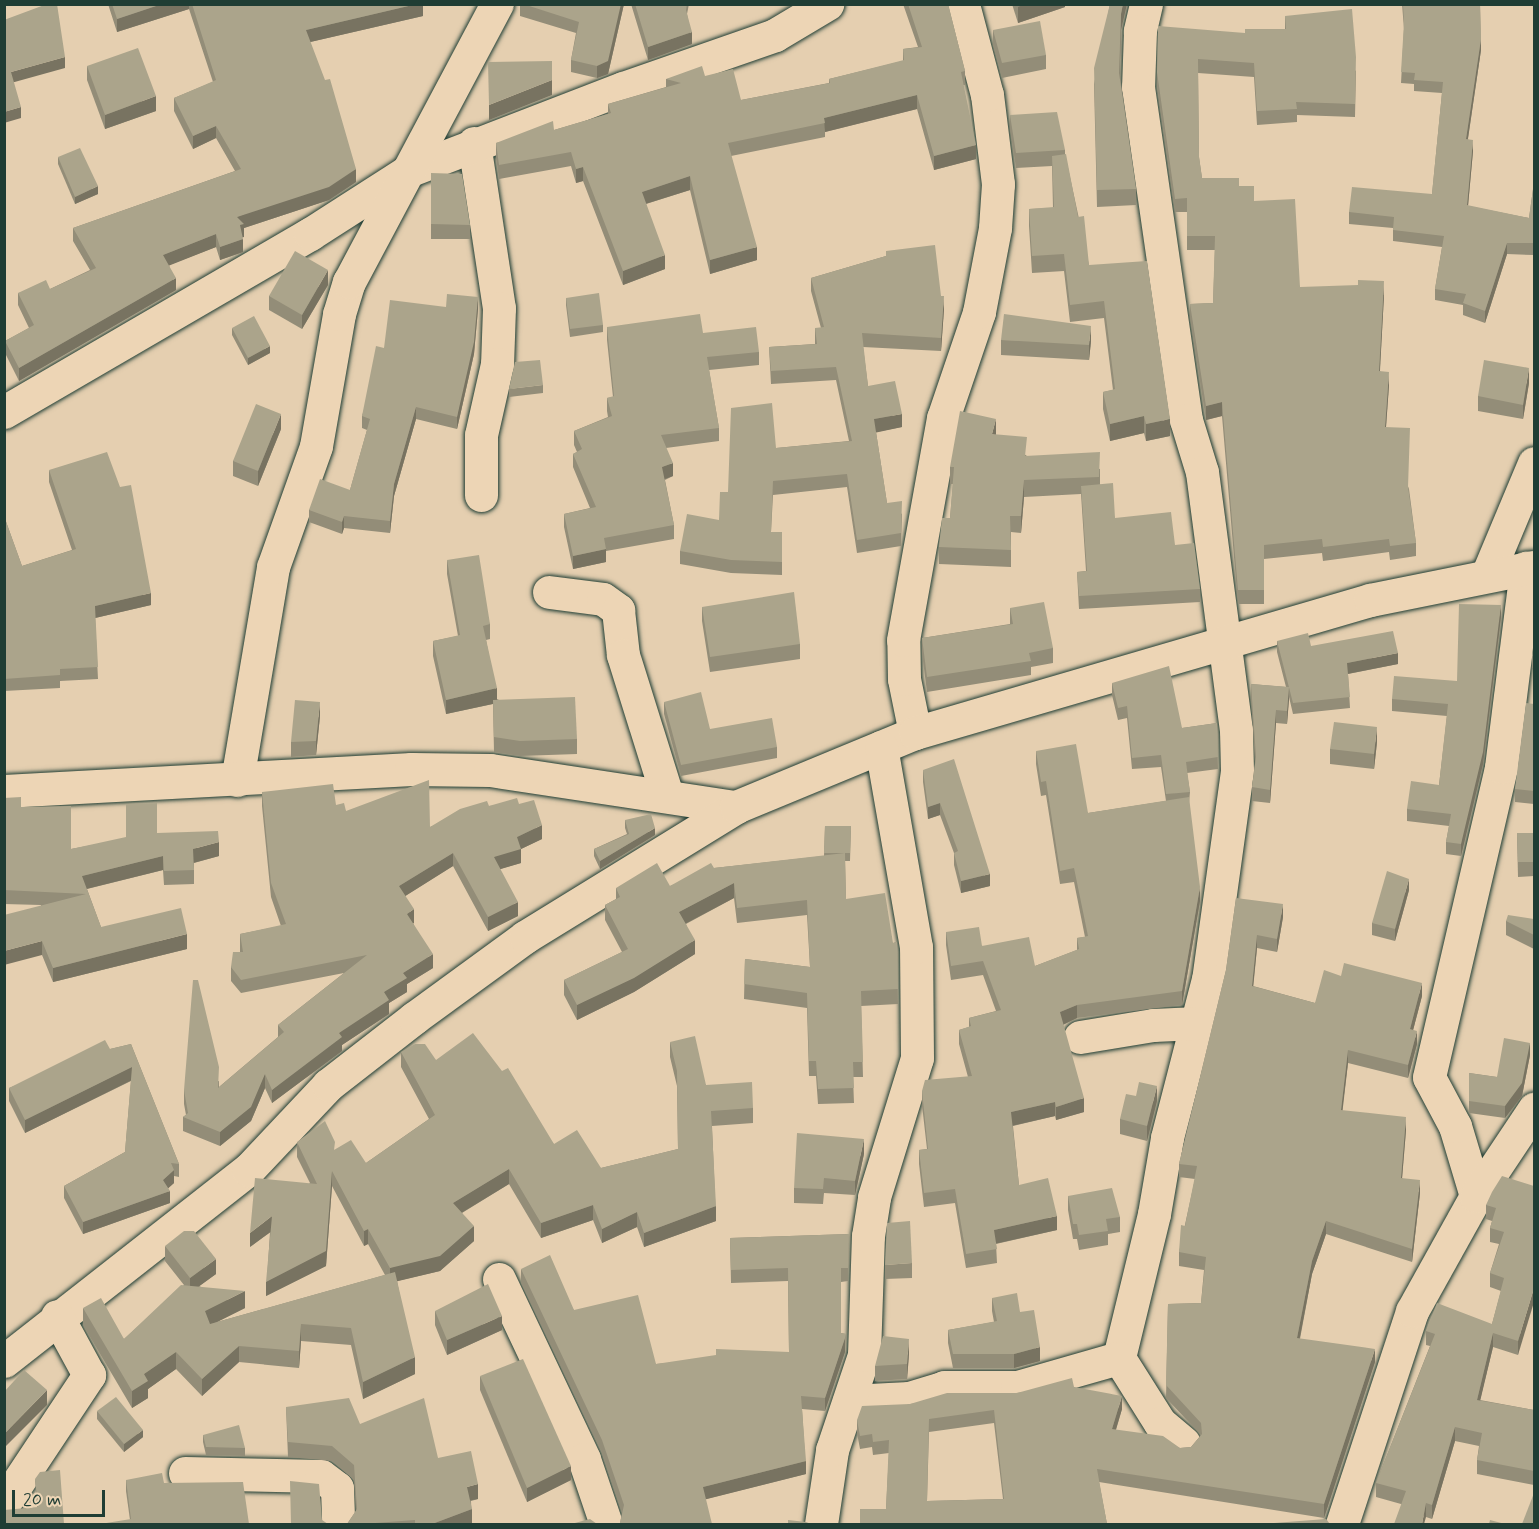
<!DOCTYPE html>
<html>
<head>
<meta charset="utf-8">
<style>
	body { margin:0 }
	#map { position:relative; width:1539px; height:1529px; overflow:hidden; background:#e5cfb0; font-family:Mynerve,sans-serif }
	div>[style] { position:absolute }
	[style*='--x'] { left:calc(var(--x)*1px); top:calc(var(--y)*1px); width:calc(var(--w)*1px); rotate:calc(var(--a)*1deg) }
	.roads { filter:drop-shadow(0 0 2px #1f3d34) drop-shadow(0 0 2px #1f3d34) }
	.minor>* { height:33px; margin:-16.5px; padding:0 16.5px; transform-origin:16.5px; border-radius:16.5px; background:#edd5b5 }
	.wall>* { inset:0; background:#938d78 }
	.shaded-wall>* { inset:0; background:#787361 }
	.building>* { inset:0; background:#aba48b }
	span { translate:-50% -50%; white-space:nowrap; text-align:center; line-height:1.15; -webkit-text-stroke:5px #edd5b5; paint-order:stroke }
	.frame { position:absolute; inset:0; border:6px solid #1f3d34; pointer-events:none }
	.scale { position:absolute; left:12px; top:1490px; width:93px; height:27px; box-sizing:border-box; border:3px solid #1f3d34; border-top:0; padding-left:8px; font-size:18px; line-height:21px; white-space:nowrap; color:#1f3d34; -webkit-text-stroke:4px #edd5b5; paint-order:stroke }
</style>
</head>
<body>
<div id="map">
	<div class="roads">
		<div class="minor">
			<div style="--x:1146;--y:4;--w:28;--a:103"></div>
			<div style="--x:1140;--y:31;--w:56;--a:92"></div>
			<div style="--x:1138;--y:87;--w:336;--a:81.8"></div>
			<div style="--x:1186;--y:420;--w:54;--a:72.9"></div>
			<div style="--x:1202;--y:472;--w:260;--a:82.5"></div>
			<div style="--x:1236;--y:730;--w:41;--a:88.6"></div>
			<div style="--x:1237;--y:771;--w:210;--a:97.9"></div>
			<div style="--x:1208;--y:979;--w:164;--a:104.5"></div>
			<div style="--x:1167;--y:1138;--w:77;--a:99.7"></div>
			<div style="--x:1154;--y:1214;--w:148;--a:103.7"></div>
			<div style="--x:1119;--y:1358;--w:77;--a:57.8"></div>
			<div style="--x:1160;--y:1423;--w:31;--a:40"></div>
			<div style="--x:474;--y:143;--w:167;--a:81.4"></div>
			<div style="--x:499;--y:308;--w:56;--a:92"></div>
			<div style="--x:497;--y:364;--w:73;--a:102.7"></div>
			<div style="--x:481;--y:435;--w:60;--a:90"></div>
			<div style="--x:4;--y:412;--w:354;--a:-30.2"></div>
			<div style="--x:310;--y:234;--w:117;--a:-32.7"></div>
			<div style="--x:408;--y:171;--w:230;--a:-21.1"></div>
			<div style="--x:623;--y:88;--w:161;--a:-19.2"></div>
			<div style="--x:775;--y:35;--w:61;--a:-30.8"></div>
			<div style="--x:1488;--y:573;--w:119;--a:-67.3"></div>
			<div style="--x:549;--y:592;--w:54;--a:7.4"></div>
			<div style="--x:603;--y:599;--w:19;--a:36"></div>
			<div style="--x:618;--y:610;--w:45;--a:83.7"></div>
			<div style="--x:623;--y:655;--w:147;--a:72.6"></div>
			<div style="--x:915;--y:733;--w:55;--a:-101.5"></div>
			<div style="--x:904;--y:679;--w:39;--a:-91"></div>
			<div style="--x:903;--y:640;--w:226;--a:-79.8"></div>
			<div style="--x:943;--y:418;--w:112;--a:-71.2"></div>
			<div style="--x:979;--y:312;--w:86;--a:-79.2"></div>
			<div style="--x:995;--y:228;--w:44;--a:-86.1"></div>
			<div style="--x:998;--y:184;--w:90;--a:-97"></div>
			<div style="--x:987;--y:95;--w:94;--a:-104.8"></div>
			<div style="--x:237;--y:780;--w:216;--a:-80.4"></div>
			<div style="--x:273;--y:567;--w:128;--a:-70.4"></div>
			<div style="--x:316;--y:446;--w:134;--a:-80.1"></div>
			<div style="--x:339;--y:314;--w:34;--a:-73"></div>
			<div style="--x:349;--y:282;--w:315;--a:-62"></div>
			<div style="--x:4;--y:791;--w:408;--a:-3.1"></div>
			<div style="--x:411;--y:769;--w:79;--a:0.7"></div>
			<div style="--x:490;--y:770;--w:249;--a:8.6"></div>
			<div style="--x:1080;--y:1037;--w:74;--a:-9.3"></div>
			<div style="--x:1153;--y:1025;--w:44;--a:-2.6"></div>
			<div style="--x:1476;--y:1196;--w:73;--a:-106.7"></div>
			<div style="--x:1455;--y:1126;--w:55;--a:-118"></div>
			<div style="--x:1429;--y:1077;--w:318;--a:-76.9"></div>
			<div style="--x:1501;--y:767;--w:201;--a:-82.8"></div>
			<div style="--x:499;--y:1279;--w:199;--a:64.7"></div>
			<div style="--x:584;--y:1459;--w:69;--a:71.3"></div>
			<div style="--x:4;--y:1361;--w:310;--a:-38.1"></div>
			<div style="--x:248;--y:1170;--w:117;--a:-46.7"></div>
			<div style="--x:328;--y:1085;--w:109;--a:-37.9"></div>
			<div style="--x:414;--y:1018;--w:137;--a:-36.1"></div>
			<div style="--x:525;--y:937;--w:248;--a:-31.6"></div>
			<div style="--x:736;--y:807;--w:194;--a:-22.5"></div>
			<div style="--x:915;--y:733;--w:474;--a:-16.3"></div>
			<div style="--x:1370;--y:600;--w:167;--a:-11.4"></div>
			<div style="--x:849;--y:1401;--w:60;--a:-2.9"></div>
			<div style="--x:909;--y:1398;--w:37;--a:-17"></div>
			<div style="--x:944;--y:1387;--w:73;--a:0"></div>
			<div style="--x:1017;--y:1387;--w:106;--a:-15.9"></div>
			<div style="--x:185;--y:1473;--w:136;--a:1.3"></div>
			<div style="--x:321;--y:1476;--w:20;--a:37"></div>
			<div style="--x:337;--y:1488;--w:36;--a:88"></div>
			<div style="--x:4;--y:1503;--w:154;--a:-56.4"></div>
			<div style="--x:89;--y:1375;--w:67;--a:-118.5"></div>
			<div style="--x:821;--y:1524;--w:75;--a:-81.5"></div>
			<div style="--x:832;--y:1450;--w:100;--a:-71.4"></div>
			<div style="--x:864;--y:1355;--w:119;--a:-88.1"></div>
			<div style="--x:868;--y:1236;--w:39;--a:-81"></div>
			<div style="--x:874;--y:1197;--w:145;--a:-72.8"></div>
			<div style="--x:917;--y:1058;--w:111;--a:-90.5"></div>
			<div style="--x:916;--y:947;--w:203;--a:-99.9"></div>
			<div style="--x:1342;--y:1524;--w:224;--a:-71.8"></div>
			<div style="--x:1412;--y:1311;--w:132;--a:-60.9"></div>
			<div style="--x:1476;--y:1196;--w:105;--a:-56.3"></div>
		</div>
	</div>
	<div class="wall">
		<div style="clip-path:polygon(108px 4px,423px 4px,423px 16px,310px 42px,356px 182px,329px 200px,244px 228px,244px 237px,242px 237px,243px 252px,220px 260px,216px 247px,169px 265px,176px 290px,19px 381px,5px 353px,5px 341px,29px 328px,18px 305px,18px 293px,50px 289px,90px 270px,73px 241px,73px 228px,235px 171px,216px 138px,193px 149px,174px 111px,174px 98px,213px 82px,189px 9px,117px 32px)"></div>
		<div style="clip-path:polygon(520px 4px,624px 4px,608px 74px,597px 78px,571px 72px,571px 60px,576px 33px,520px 16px)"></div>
		<div style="clip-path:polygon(631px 4px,689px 4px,687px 14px,692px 44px,648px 60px)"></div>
		<div style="clip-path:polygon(903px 4px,948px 4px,965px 71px,965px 85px,963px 85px,976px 159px,934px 170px,917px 109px,825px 132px,825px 137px,731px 156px,757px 260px,710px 274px,690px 190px,646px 204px,665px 269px,623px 285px,583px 181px,576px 183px,571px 166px,499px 179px,496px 157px,496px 143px,554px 130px,608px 114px,608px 104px,666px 87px,666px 79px,705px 76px,741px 100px,829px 83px,829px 79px,903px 61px,903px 49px,918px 47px)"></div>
		<div style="clip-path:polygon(1012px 4px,1065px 4px,1065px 7px,1018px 23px)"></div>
		<div style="clip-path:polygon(1110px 4px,1127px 4px,1121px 30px,1120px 76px,1136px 189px,1136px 205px,1097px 207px,1094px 84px)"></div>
		<div style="clip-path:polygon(1402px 4px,1480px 4px,1481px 50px,1468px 139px,1473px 151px,1468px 206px,1529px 218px,1534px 182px,1534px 255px,1507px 254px,1485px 323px,1463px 315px,1463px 305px,1435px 300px,1435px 289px,1442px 247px,1393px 241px,1393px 228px,1349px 224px,1349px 212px,1432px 194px,1442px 93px,1414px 91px,1414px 84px,1401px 83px,1404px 29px)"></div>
		<div style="clip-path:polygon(1505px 4px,1523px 4px,1505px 6px)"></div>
		<div style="clip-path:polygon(1285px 16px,1356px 71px,1355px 117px,1297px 115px,1297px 122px,1257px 125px,1254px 77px,1198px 73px,1199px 157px,1202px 178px,1239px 186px,1254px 201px,1300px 287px,1384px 295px,1380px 371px,1389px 385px,1386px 427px,1409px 489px,1416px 543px,1416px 556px,1390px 560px,1389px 552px,1323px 561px,1322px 553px,1264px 559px,1264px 604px,1238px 604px,1222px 416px,1206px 420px,1190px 318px,1190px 304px,1213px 303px,1215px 250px,1187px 250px,1187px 212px,1175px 212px,1157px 86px,1157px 72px,1245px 33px,1285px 29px)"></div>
		<div style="clip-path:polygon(993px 30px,1046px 55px,1046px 69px,1002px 78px,993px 45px)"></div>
		<div style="clip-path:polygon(87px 66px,156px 111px,105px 129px,87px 80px)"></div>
		<div style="clip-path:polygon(1010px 115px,1065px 150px,1065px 154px,1089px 265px,1170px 436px,1146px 441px,1144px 433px,1110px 441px,1103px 409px,1103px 392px,1113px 390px,1104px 318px,1070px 322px,1064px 271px,1032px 273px,1029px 226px,1029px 209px,1053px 208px,1052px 166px,1016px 168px,1010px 129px)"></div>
		<div style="clip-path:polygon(58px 157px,98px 194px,75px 204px,58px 164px)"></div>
		<div style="clip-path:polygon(431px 173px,470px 225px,470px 239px,431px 239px)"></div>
		<div style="clip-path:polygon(886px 251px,941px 296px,944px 309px,941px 351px,863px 347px,868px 386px,902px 427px,876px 432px,887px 503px,902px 514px,901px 546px,857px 553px,847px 487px,773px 495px,771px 532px,782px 532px,782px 575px,731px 573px,680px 564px,680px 551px,719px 520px,728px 492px,776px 448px,849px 441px,836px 380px,771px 384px,769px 347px,815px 344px,815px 328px,821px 328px,811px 291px,811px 278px,886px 256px)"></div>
		<div style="clip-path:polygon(328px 285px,302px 329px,269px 310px,269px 296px)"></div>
		<div style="clip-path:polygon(566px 298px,603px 325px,603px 332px,570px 337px,566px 305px)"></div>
		<div style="clip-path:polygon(446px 307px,478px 309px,474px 354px,457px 429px,416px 419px,394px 496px,390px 533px,344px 528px,342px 534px,309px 522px,309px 510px,350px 490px,367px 430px,362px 428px,362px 416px,384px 348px)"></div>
		<div style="clip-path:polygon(607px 327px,703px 333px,759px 352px,759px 365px,709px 370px,719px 428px,719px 441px,666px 448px,673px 476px,665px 480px,674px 525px,674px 539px,606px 551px,606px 562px,573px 569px,564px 527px,564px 514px,590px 508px,573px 467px,573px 454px,577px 452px,574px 445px,574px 431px,608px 417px,607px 411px,607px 398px,613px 397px,607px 340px)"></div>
		<div style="clip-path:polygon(232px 328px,270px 353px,248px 365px,232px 335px)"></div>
		<div style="clip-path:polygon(1001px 340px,1091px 341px,1089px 360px,1001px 355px)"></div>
		<div style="clip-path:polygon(1529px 383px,1523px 419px,1478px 411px,1478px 396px)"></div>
		<div style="clip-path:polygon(543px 385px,543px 393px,509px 397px,509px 389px)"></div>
		<div style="clip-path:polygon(281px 429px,258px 486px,233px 476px,233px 461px)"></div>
		<div style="clip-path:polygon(996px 435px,1027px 456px,1100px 469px,1100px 484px,1115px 518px,1175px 545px,1200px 589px,1200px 602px,1079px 609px,1077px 572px,1086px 571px,1081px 494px,1024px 497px,1021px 533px,1011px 532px,1011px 567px,939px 564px,939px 547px,950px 518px,953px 484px,950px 484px,950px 467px)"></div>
		<div style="clip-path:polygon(49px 470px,151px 605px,95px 618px,98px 679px,60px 681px,60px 688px,4px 691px,4px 516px,22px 566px,72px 550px,49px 482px)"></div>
		<div style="clip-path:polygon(447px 560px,490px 624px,490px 639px,486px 640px,497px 699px,577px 739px,577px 754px,520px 756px,494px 752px,493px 704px,446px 714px,433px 656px,433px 641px,458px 636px,447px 574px)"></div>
		<div style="clip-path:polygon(702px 607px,800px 644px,800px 659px,710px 672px,702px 621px)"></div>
		<div style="clip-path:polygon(1010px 608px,1053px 648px,1053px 663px,1031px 667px,1031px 675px,927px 692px,922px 653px,922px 638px,1010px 624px)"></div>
		<div style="clip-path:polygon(1501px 617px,1483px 764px,1461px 856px,1446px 854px,1446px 842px,1449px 826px,1407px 821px,1407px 809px,1439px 785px,1447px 716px,1392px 711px,1392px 699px,1457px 681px)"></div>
		<div style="clip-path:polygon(1534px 640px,1534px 668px,1532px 668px,1532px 656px)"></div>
		<div style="clip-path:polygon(1277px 641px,1311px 646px,1398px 664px,1348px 674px,1350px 708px,1293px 714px,1289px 697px,1287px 724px,1276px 723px,1270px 803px,1252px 801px,1252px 787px,1255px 762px,1251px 697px,1251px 684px,1286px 687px,1277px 652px)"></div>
		<div style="clip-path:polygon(1112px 683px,1182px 728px,1217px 723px,1218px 769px,1187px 773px,1190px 792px,1189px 803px,1200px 901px,1182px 1005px,1077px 1018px,1063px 1025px,1084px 1112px,1056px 1120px,1055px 1116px,1013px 1126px,1019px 1185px,1057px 1230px,996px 1244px,997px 1263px,966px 1268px,955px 1203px,924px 1207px,919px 1164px,919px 1150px,927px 1149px,922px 1105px,922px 1091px,968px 1077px,959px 1044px,959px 1030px,969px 1027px,969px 1018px,996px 1011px,983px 975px,951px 980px,946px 945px,946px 932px,1035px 966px,1077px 950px,1077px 938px,1085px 937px,1074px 882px,1060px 884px,1046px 795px,1041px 796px,1036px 764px,1036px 751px,1088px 813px,1166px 801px,1161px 767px,1132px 769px,1127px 718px,1118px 720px,1112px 695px)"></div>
		<div style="clip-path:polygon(664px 702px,710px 729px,777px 747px,777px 758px,681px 776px,664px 714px)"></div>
		<div style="clip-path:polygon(1534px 704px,1534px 804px,1515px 802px,1515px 789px)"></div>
		<div style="clip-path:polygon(320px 716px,316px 755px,291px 757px,291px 742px)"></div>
		<div style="clip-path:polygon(1377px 742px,1374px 769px,1330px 764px,1330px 749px)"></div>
		<div style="clip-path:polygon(923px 770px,990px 886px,961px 893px,954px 865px,954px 853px,940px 815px,928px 819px,923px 782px)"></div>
		<div style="clip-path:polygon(262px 792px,336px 805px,346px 811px,430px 827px,489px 806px,519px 804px,542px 839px,521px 849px,521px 863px,500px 869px,518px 916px,488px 931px,453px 866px,405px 896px,413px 923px,433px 968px,407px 984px,407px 992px,389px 1003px,389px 1014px,342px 1045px,342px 1051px,272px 1103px,265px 1088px,251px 1121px,220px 1146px,183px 1131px,183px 1117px,186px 1115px,184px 1104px,184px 1090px,219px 1081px,219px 1087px,278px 1037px,278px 1025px,344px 973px,241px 993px,231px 981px,231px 967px,240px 952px,240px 934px,281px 926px,271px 897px,262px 806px)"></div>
		<div style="clip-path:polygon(4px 798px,21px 807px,71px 849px,157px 833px,219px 856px,194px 863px,194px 884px,164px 885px,163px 870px,87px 889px,101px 927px,187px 949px,53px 982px,42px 955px,41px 905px,4px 904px)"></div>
		<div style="clip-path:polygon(625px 820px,655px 835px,600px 869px,594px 856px,594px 849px,627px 834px,625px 828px)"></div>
		<div style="clip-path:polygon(825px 826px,851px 826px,850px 861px,845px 861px,846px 899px,893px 943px,897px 942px,898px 1004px,861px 1006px,863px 1077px,853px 1077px,854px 1103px,818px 1104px,816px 1076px,809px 1076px,807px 1008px,744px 999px,745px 959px,810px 967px,807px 915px,737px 923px,734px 898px,686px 924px,695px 954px,634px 992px,577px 1020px,564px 995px,564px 980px,622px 952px,605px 920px,605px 905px,616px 899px,616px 888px,670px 886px,714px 868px,824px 856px)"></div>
		<div style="clip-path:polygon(1517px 833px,1534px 833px,1534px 876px,1518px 877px)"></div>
		<div style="clip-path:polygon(1409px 890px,1395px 941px,1372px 935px,1372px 923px)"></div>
		<div style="clip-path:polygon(evenodd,1236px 898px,1283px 917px,1277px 952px,1257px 948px,1253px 986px,1315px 1003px,1341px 976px,1422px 996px,1413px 1030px,1417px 1044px,1408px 1078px,1348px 1063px,1342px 1111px,1406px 1130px,1402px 1178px,1420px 1193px,1412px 1262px,1326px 1234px,1312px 1274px,1300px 1339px,1375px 1362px,1324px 1518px,1099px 1482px,1107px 1524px,886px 1509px,889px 1453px,873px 1455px,872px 1447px,860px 1449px,857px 1433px,857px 1420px,910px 1404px,1074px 1387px,1122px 1409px,1116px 1430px,1180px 1448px,1191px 1447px,1201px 1435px,1166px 1398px,1168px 1304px,1201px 1303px,1204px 1270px,1179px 1266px,1179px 1252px,1195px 1179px,1179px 1177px,1179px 1164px,1226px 970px,1236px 898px,994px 1423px,1003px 1499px,927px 1501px,929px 1432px,994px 1423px)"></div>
		<div style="clip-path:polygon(1534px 919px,1534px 949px,1506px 935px,1506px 921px)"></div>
		<div style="clip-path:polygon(670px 1042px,706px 1085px,753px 1108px,753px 1123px,712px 1126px,716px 1221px,644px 1247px,637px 1227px,602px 1243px,593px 1220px,541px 1238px,509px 1184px,462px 1213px,474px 1241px,440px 1271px,397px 1281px,415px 1374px,363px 1399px,351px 1345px,301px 1341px,299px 1368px,239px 1362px,202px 1396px,176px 1369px,148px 1389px,148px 1398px,132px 1408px,83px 1325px,83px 1308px,124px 1339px,184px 1285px,165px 1261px,165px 1246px,216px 1274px,199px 1286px,245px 1308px,217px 1322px,385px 1275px,368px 1244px,364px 1246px,332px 1186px,326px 1266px,266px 1296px,270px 1232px,250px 1247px,310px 1183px,297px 1157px,297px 1142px,335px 1150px,366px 1163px,429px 1119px,401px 1067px,401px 1052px,436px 1060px,554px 1144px,601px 1168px,678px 1149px,677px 1086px,670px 1057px)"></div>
		<div style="clip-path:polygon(131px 1044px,179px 1164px,179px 1177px,174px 1176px,174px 1183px,168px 1188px,170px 1203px,83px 1234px,64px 1198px,64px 1186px,125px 1152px,131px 1081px,25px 1133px,9px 1101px,9px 1088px,110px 1049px)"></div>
		<div style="clip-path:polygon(1530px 1055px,1522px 1096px,1505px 1118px,1469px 1113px,1469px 1073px,1497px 1077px)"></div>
		<div style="clip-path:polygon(1157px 1101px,1147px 1141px,1120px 1134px,1120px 1119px)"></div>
		<div style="clip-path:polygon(864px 1154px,855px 1195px,824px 1193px,823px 1204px,794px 1203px,794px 1188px)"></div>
		<div style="clip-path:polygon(1534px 1186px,1518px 1355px,1493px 1347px,1480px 1400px,1534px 1410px,1534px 1485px,1477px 1474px,1477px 1460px,1479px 1446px,1455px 1441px,1432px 1519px,1426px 1517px,1401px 1504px,1376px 1497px,1376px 1483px,1430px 1346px,1426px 1345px,1426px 1331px,1492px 1324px,1501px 1291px,1490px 1287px,1490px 1273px,1499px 1244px,1490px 1242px,1490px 1228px,1492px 1221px,1486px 1219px,1486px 1205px)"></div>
		<div style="clip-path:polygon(1068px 1196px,1120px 1217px,1120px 1232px,1108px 1234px,1108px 1245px,1079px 1250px,1077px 1239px,1073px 1239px,1068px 1210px)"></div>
		<div style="clip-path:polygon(849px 1234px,848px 1281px,841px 1282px,841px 1333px,846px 1334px,845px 1352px,825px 1411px,802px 1409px,806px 1474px,706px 1499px,620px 1523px,622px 1513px,602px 1453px,521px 1283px,521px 1269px,574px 1310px,656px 1364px,789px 1352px,788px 1281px,731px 1283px,730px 1238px)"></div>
		<div style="clip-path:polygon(912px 1263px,912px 1278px,885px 1279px,885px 1265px)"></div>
		<div style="clip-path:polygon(992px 1298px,1020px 1312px,1040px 1361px,1014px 1368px,953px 1368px,948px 1343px,948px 1330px,994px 1322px,992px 1311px)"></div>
		<div style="clip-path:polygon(435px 1311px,502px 1330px,447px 1355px,435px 1325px)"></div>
		<div style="clip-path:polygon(909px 1354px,907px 1379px,875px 1381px,875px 1366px)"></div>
		<div style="clip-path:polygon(480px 1376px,571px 1480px,527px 1502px,480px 1390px)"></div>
		<div style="clip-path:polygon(286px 1407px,360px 1424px,438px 1458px,478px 1499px,471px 1501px,472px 1524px,347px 1524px,356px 1511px,354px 1480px,332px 1461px,288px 1457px)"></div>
		<div style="clip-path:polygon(97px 1411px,143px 1437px,124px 1452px,97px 1419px)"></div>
		<div style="clip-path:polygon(203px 1435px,245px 1448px,245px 1456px,206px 1455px,203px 1442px)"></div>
		<div style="clip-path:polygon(35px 1479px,64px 1524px,37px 1507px)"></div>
		<div style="clip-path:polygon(126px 1480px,164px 1483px,249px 1524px,130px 1520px,126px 1491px)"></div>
	</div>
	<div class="shaded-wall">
		<div style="clip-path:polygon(162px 4px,189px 4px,189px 9px,117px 32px,117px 19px)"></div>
		<div style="clip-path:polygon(417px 4px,423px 4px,423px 16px,306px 43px,306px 30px)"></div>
		<div style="clip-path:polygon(621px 4px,624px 4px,608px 74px,597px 78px,597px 66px)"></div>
		<div style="clip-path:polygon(1025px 4px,1065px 4px,1065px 7px,1018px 23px,1018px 7px)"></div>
		<div style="clip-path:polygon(1123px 4px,1127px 4px,1121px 30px,1119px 90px,1121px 14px)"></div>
		<div style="clip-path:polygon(692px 32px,692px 44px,648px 60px,648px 47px)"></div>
		<div style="clip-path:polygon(1481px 39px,1481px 50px,1466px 151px,1466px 139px)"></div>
		<div style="clip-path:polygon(65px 57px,65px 68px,11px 83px,11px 72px)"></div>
		<div style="clip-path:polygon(552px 80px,552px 95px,489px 120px,489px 105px)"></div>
		<div style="clip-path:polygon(917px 95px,917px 109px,825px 132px,824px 118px)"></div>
		<div style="clip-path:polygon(156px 96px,156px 111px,105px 129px,105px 115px)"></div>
		<div style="clip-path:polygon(21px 107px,21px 118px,4px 123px,4px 112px)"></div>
		<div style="clip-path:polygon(216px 126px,216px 138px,193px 149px,193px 136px)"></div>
		<div style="clip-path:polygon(1473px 140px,1473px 151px,1467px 217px,1467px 205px)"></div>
		<div style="clip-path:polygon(976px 145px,976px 159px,934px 170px,934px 156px)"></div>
		<div style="clip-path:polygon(583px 167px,583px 181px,576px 183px,576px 169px)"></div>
		<div style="clip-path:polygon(356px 169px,356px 182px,329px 200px,244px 228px,244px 237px,240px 238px,237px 217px)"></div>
		<div style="clip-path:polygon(690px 176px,690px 190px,642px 205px,642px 192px)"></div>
		<div style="clip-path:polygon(98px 186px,98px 194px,75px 204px,75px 197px)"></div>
		<div style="clip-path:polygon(216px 234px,216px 247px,163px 268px,163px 255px)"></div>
		<div style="clip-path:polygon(243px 239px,243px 252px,220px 260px,220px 247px)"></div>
		<div style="clip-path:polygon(1507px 243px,1507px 254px,1485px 323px,1485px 311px)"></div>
		<div style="clip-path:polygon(757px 247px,757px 260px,710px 274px,710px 260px)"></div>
		<div style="clip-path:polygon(665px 255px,665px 269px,623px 285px,623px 271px)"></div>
		<div style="clip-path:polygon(328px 270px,328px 285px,302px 329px,302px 315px)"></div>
		<div style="clip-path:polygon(176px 278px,176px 290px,19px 381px,19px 368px)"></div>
		<div style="clip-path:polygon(1384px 281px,1384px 295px,1379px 385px,1379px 371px)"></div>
		<div style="clip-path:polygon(944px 296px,944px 309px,941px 351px,941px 338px)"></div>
		<div style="clip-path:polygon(478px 297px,478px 309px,474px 354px,457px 429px,457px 417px)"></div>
		<div style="clip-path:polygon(1091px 326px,1091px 341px,1089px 360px,1089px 345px)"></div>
		<div style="clip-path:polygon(270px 346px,270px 353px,248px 365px,248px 358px)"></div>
		<div style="clip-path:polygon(1529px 368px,1529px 383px,1523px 419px,1523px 405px)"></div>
		<div style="clip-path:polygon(1389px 372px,1389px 385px,1385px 441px,1385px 427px)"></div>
		<div style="clip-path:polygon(1222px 402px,1222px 416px,1206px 420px,1206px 406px)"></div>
		<div style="clip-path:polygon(416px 407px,416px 419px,394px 496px,390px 533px,390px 521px,394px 484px)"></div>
		<div style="clip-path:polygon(281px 414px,281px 429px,258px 486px,258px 471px)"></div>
		<div style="clip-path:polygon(902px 414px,902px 427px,874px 433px,874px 419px)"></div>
		<div style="clip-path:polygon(1144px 416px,1144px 433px,1110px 441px,1110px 424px)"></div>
		<div style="clip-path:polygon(996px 419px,996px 436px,992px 434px)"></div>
		<div style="clip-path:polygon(1170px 419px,1170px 436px,1146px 441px,1146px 424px)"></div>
		<div style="clip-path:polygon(673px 463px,673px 476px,662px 480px,662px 467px)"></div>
		<div style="clip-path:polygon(1024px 480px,1024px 497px,1021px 533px,1021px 516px)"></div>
		<div style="clip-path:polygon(344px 516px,344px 528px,342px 534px,342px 522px)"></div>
		<div style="clip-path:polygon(606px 549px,606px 562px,573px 569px,573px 556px)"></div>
		<div style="clip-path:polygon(151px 593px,151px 605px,95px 618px,95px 606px)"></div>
		<div style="clip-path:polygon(1501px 605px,1501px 617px,1483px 764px,1461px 856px,1461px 844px)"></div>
		<div style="clip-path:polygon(1398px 653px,1398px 664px,1347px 674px,1347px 663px)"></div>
		<div style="clip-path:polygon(1289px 687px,1289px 700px,1287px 724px,1287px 711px)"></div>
		<div style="clip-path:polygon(497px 688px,497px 703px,446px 714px,446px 700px)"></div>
		<div style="clip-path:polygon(320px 702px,320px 716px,316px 755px,316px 741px)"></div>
		<div style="clip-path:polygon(1276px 710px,1276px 723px,1270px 803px,1270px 790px)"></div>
		<div style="clip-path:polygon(1377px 727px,1377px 742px,1374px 769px,1374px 754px)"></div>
		<div style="clip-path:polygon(940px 803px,940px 815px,928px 819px,928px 807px)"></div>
		<div style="clip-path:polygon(542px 825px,542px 839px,521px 849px,521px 863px,494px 871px,494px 857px,517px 837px)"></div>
		<div style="clip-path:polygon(655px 828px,655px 835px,600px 869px,600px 861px)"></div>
		<div style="clip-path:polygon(219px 842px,219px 856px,193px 863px,193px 849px)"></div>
		<div style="clip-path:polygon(453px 853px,453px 866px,399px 900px,399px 886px)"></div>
		<div style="clip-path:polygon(163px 856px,163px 870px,82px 890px,82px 876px)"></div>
		<div style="clip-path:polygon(990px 874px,990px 886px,961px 893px,961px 881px)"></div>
		<div style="clip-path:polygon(1409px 879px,1409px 890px,1395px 941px,1395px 929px)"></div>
		<div style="clip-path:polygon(734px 883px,734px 898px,679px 927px,679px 912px)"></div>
		<div style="clip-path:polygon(1200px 887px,1200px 901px,1182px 1005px,1182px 991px)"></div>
		<div style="clip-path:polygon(518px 902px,518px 916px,488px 931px,488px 917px)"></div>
		<div style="clip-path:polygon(1283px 904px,1283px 917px,1277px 952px,1277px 939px)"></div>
		<div style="clip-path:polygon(414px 909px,414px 923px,407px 927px,407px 914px)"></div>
		<div style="clip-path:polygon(187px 934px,187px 949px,53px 982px,53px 968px)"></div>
		<div style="clip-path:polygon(1257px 935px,1257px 948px,1252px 999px,1252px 986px)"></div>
		<div style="clip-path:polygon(695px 940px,695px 954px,634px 992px,577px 1020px,577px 1005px)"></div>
		<div style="clip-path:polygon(42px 941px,42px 955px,4px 965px,4px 951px)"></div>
		<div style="clip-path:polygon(433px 954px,433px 968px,407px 984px,407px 992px,389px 1003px,389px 1014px,342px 1045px,342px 1051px,272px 1103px,272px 1090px,339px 1033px,384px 992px,403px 973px)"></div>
		<div style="clip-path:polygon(1422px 983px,1422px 996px,1410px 1042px,1410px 1029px)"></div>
		<div style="clip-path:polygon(1077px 1005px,1077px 1018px,1060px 1026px,1060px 1012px)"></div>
		<div style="clip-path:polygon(1417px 1031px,1417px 1044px,1408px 1078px,1408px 1065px)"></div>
		<div style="clip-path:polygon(1530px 1043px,1530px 1055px,1522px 1096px,1505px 1118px,1505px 1106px)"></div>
		<div style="clip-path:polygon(1348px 1050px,1348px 1063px,1341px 1124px,1341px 1110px)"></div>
		<div style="clip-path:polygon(132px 1067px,132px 1080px,25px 1133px,25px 1120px)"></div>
		<div style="clip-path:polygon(265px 1074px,265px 1088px,251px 1121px,220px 1146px,220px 1132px)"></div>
		<div style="clip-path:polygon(1157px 1086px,1157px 1101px,1147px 1141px,1147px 1126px)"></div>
		<div style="clip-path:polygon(1084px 1098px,1084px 1112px,1056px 1120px,1056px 1107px)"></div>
		<div style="clip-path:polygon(1055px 1102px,1055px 1116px,1011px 1126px,1011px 1112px)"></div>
		<div style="clip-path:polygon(1406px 1117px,1406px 1130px,1401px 1191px,1401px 1178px)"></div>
		<div style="clip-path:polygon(864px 1139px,864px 1154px,855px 1195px,855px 1181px)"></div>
		<div style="clip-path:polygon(509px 1169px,509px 1184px,453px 1218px,453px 1203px)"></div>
		<div style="clip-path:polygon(174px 1170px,174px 1183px,163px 1193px,163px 1180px)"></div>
		<div style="clip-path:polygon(332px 1171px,332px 1186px,326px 1266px,266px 1296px,266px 1282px)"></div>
		<div style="clip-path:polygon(1420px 1180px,1420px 1193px,1412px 1262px,1412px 1249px)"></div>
		<div style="clip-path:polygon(170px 1191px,170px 1203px,83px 1234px,83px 1222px)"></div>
		<div style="clip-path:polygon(593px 1205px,593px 1220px,541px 1238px,541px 1223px)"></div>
		<div style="clip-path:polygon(716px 1206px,716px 1221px,644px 1247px,644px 1233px)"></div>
		<div style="clip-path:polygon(637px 1212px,637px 1227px,602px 1243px,602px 1229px)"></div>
		<div style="clip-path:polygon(272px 1216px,272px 1231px,250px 1247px,250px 1233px)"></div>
		<div style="clip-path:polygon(1057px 1216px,1057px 1230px,994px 1244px,994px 1230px)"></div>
		<div style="clip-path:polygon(1326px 1221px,1326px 1234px,1312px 1274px,1297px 1352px,1297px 1338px,1312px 1261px)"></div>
		<div style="clip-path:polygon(474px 1226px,474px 1241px,440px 1271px,390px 1283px,390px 1268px)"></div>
		<div style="clip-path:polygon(368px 1229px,368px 1244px,364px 1246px,364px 1231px)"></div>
		<div style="clip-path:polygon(216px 1259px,216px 1274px,190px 1293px,190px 1278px)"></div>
		<div style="clip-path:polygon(1534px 1288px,1534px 1302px,1518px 1355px,1518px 1341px)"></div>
		<div style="clip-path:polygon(245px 1291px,245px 1308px,205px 1328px,205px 1311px)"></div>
		<div style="clip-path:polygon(502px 1316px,502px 1330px,447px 1355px,447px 1340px)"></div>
		<div style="clip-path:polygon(301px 1324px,301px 1341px,299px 1368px,299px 1351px)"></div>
		<div style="clip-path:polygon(1493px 1333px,1493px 1347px,1477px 1414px,1477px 1400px)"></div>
		<div style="clip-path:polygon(845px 1338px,845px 1352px,825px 1411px,825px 1398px)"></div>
		<div style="clip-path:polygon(909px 1339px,909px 1354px,907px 1379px,907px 1364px)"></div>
		<div style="clip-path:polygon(239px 1346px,239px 1362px,202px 1396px,202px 1379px)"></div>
		<div style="clip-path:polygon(1040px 1347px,1040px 1361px,1014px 1368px,1014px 1354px)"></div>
		<div style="clip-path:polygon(1375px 1349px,1375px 1362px,1324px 1518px,1324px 1504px)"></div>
		<div style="clip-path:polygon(176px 1352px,176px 1369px,148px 1389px,148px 1398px,132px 1408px,132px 1391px,144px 1374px)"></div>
		<div style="clip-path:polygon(415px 1357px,415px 1374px,363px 1399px,363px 1382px)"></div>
		<div style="clip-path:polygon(47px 1390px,47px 1405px,4px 1448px,4px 1434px)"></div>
		<div style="clip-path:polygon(1122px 1396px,1122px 1409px,1112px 1442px,1112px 1429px)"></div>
		<div style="clip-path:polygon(1455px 1427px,1455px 1441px,1432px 1519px,1432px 1505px)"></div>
		<div style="clip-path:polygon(143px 1430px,143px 1437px,124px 1452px,124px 1444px)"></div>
		<div style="clip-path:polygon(806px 1461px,806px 1474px,703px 1500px,703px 1487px)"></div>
		<div style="clip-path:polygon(571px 1466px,571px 1480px,527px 1502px,527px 1488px)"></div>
		<div style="clip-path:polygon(478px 1484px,478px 1499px,467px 1501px,467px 1487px)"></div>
		<div style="clip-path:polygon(1426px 1503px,1426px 1517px,1424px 1524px,1422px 1524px)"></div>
		<div style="clip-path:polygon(472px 1509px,472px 1524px,432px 1524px)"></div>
	</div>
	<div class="building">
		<div style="clip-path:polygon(47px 4px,57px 4px,65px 57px,11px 72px,21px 107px,4px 112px,4px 20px)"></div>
		<div style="clip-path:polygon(112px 4px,162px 4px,117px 19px)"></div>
		<div style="clip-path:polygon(192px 4px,417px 4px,306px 30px,325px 80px,330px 79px,356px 169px,329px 187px,237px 217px,244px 224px,240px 225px,243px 239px,220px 247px,216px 234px,163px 255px,176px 278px,19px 368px,5px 341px,34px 325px,18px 293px,46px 280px,50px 289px,96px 268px,73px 228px,241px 169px,216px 126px,193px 136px,174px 98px,216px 80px)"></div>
		<div style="clip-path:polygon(523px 4px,621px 4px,608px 61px,597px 66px,571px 60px,579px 22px)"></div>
		<div style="clip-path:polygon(635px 4px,687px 4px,686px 10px,692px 32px,648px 47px)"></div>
		<div style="clip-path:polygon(908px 4px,948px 4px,965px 71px,961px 72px,976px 145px,934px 156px,917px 95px,824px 118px,825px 123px,728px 143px,757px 247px,710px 260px,690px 176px,642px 192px,665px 255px,623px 271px,583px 167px,576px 169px,571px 152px,499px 165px,496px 143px,553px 121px,554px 130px,611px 113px,608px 104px,681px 83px,666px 79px,702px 66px,705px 76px,733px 69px,741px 100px,830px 83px,829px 79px,904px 60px,903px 49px,922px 47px)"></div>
		<div style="clip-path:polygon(1110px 4px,1123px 4px,1121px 14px,1119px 73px,1136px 189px,1097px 190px,1094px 68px)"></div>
		<div style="clip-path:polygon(1403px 4px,1480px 4px,1481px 39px,1466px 139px,1473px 140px,1467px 205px,1529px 218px,1534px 182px,1534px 243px,1507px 243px,1485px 311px,1463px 303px,1466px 294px,1435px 289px,1444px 236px,1393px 230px,1394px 217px,1349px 212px,1352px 187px,1432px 194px,1443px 82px,1414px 80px,1415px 73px,1401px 72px,1404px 23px)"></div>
		<div style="clip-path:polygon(1352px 9px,1356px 57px,1355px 104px,1296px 102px,1297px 109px,1257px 111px,1254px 63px,1198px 59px,1199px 157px,1202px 178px,1239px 178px,1239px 186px,1254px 186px,1254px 201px,1295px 199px,1300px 287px,1358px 285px,1358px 280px,1384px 281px,1379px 371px,1389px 372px,1385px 427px,1410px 428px,1408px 487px,1416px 543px,1390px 546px,1389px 539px,1323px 547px,1322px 539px,1264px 545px,1264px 590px,1238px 590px,1222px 402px,1206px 406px,1190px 304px,1213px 303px,1215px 236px,1187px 236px,1187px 198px,1175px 199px,1157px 72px,1158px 26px,1245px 33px,1245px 29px,1286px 29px,1285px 16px)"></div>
		<div style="clip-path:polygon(1040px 21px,1046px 55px,1002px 63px,993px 30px)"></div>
		<div style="clip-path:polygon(138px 48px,156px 96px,105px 115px,87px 66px)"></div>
		<div style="clip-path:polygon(552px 61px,552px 80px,489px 105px,488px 62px)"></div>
		<div style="clip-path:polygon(1057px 112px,1065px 150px,1016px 153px,1010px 115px)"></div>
		<div style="clip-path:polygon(80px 148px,98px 186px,75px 197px,58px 157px)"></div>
		<div style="clip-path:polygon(1066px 154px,1078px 217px,1084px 216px,1089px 265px,1147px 261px,1170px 419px,1146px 424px,1144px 416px,1110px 424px,1103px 392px,1115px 389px,1104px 301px,1070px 305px,1064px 254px,1032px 256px,1029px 209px,1054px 207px,1052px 156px)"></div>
		<div style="clip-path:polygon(431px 173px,462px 174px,470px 225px,431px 224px)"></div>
		<div style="clip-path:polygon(935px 245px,941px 296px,944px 296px,941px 338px,862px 333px,868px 386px,895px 381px,902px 414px,874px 419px,887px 503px,902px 501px,901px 533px,857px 540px,847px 474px,773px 481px,771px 532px,782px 532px,782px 562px,731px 560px,680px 551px,687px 514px,719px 520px,720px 492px,728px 492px,731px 408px,772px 403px,776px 448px,852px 441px,836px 367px,771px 371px,769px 347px,817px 344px,815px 328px,824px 327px,811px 278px,886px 256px,886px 251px)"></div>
		<div style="clip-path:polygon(295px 251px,328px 270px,302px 315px,269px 296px)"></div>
		<div style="clip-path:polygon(599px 293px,603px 325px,570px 329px,566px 298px)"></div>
		<div style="clip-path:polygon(447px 294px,478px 297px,474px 342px,457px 417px,416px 407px,394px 484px,390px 521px,344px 516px,342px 522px,309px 510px,320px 479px,350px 490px,370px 419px,362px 416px,376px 346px,384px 348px,390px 300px,446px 307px)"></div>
		<div style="clip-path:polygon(700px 314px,703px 333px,756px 327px,759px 352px,707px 357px,719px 428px,661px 435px,673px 463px,662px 467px,674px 525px,604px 538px,606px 549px,573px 556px,564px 514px,596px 507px,573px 454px,582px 449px,574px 431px,612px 416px,607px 398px,614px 396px,607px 327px)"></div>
		<div style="clip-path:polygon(1004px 314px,1091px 326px,1089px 345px,1001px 340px)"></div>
		<div style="clip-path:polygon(254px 316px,270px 346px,248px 358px,232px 328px)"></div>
		<div style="clip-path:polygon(540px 360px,543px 385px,509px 389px,515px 362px)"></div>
		<div style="clip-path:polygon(1484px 360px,1529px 368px,1523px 405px,1478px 396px)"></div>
		<div style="clip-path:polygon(256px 404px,281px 414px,258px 471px,233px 461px)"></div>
		<div style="clip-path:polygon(960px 411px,996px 419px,992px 434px,1027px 437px,1025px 456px,1100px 452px,1099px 477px,1024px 480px,1021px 516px,1010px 516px,1011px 550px,939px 547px,942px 518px,950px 518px,954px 467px,950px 467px)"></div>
		<div style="clip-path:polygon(107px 452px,120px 487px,131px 485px,151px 593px,95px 606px,98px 667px,60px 669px,60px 675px,4px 679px,4px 516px,22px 566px,76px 549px,49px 470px)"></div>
		<div style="clip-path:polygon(1113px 483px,1115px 518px,1171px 512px,1175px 545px,1194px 543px,1200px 589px,1079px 596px,1077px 572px,1087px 571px,1081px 486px)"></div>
		<div style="clip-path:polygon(479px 555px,490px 624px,483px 626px,497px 688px,446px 700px,433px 641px,460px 635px,447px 560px)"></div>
		<div style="clip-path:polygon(794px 592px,800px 644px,710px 657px,702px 607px)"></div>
		<div style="clip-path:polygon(1044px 602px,1053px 648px,1029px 653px,1031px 661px,927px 677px,922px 638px,1013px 624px,1010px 608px)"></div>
		<div style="clip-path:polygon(1459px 604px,1501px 605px,1483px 752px,1461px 844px,1446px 842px,1451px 814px,1407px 809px,1411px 781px,1439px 785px,1448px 704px,1392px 699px,1394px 676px,1457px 681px)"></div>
		<div style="clip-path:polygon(1393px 631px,1398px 653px,1347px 663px,1350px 697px,1293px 703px,1277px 641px,1308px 633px,1311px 646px)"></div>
		<div style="clip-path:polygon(1534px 640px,1534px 657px,1532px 656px)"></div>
		<div style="clip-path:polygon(1169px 666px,1182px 728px,1217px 723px,1218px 757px,1186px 762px,1190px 792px,1166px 794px,1161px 755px,1132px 758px,1127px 706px,1118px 708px,1112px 683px)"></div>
		<div style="clip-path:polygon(1251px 684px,1289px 687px,1287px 711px,1276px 710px,1270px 790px,1252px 787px,1256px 757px)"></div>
		<div style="clip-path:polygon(701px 692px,710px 729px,772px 718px,777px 747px,681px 765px,664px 702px)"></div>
		<div style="clip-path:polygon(575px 697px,577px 739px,520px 741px,494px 737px,493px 700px)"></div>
		<div style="clip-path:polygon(295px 700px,320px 702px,316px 741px,291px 742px)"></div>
		<div style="clip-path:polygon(1526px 703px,1534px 704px,1534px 791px,1515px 789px)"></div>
		<div style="clip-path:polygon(1334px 722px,1377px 727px,1374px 754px,1330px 749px)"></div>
		<div style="clip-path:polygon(1076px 744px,1088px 813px,1189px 797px,1200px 887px,1182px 991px,1077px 1005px,1060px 1012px,1084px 1098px,1056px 1107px,1055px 1102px,1011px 1112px,1019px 1185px,1048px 1178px,1057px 1216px,994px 1230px,997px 1249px,966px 1254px,955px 1189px,924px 1193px,919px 1150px,928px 1149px,922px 1091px,925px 1080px,972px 1076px,959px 1030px,971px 1026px,969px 1018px,1001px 1010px,983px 961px,951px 966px,946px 932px,979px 927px,982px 946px,1029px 937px,1035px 966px,1079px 949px,1077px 938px,1088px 936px,1074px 868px,1060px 871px,1046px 781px,1041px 782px,1036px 751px)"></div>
		<div style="clip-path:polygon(954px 759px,990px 874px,961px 881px,954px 853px,958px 851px,940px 803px,928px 807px,923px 770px)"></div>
		<div style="clip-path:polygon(429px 780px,430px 827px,460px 809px,487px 801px,489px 806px,517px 798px,519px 804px,534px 800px,542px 825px,517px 837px,521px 849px,494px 857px,518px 902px,488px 917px,453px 853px,399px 886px,414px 909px,407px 914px,433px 954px,403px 973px,407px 978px,384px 992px,389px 1000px,339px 1033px,342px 1037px,272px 1090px,265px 1074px,251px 1107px,220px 1132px,183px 1117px,188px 1113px,184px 1090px,193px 980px,198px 980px,219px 1067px,218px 1088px,284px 1032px,278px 1025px,367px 955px,241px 980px,231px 967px,233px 952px,243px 952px,240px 934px,286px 924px,271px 883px,262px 792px,333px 784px,336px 805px,344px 803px,346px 811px)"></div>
		<div style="clip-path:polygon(21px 797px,21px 807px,71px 806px,71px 849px,126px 837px,126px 804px,157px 803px,157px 833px,218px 831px,219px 842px,193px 849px,194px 870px,164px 871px,163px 856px,82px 876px,101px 927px,181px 908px,187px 934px,53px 968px,42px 941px,4px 951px,4px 915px,86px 894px,4px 890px,4px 798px)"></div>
		<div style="clip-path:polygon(651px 814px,655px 828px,600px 861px,594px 849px,629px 834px,625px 820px)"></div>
		<div style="clip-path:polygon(825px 826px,851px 826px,850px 853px,824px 853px)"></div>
		<div style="clip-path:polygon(1517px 833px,1534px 833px,1534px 862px,1518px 862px)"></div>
		<div style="clip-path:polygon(845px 853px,846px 899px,885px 893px,893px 943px,897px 942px,898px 989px,861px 991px,863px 1062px,853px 1062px,854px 1088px,818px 1089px,816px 1061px,809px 1061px,807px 993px,744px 984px,745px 959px,810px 967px,807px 900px,737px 908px,734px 883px,679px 912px,695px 940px,634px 978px,577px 1005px,564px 980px,628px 949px,605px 905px,620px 897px,616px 888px,657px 863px,670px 886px,711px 863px,714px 868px)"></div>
		<div style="clip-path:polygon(1387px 871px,1409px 879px,1395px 929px,1372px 923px)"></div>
		<div style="clip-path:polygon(evenodd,1236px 898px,1283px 904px,1277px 939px,1257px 935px,1252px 986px,1315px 1003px,1324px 970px,1341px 976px,1344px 963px,1422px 983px,1410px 1029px,1417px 1031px,1408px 1065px,1348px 1050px,1341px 1110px,1406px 1117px,1401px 1178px,1420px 1180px,1412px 1249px,1326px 1221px,1312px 1261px,1297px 1338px,1375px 1349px,1324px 1504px,1097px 1469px,1107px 1524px,860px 1524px,860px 1509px,886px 1509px,889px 1440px,873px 1442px,872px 1434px,860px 1436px,857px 1420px,862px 1406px,910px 1404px,947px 1393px,1017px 1393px,1072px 1378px,1074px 1387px,1122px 1396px,1112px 1429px,1163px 1436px,1180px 1448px,1191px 1447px,1202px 1434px,1201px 1423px,1166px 1385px,1168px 1304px,1201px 1303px,1206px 1257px,1179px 1252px,1181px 1225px,1185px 1226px,1197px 1166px,1179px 1164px,1226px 970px,1236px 898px,994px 1410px,1004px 1499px,927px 1501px,929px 1419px,994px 1410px)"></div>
		<div style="clip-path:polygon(1508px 915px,1534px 919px,1534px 935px,1506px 921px)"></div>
		<div style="clip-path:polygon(473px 1033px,502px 1071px,508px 1068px,554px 1144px,577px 1130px,601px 1168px,678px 1149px,677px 1071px,670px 1042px,695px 1036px,706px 1085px,752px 1082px,753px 1108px,711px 1111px,716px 1206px,644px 1233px,637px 1212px,602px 1229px,593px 1205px,541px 1223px,509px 1169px,453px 1203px,474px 1226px,440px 1256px,390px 1268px,368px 1229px,364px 1231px,332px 1171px,326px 1251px,266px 1282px,272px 1216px,250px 1233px,255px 1178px,317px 1184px,297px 1142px,325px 1121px,335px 1142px,334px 1150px,351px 1140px,366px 1163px,435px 1115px,401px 1052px,415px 1044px,425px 1044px,436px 1060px)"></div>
		<div style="clip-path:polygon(1504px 1038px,1530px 1043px,1522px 1083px,1505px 1106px,1469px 1101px,1469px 1073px,1497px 1077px)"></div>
		<div style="clip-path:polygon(105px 1040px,110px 1049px,131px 1044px,179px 1164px,171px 1163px,174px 1170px,163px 1180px,170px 1191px,83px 1222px,64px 1186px,125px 1152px,132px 1067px,25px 1120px,9px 1088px)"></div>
		<div style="clip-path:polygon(1139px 1082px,1157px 1086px,1147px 1126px,1120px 1119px,1126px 1094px,1136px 1096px)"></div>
		<div style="clip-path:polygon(797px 1133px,864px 1139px,855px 1181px,824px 1178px,823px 1189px,794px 1188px)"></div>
		<div style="clip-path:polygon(1502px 1176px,1534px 1186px,1534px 1288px,1518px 1341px,1493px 1333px,1477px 1400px,1534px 1410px,1534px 1471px,1477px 1460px,1482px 1433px,1455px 1427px,1432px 1505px,1426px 1503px,1422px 1524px,1394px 1524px,1406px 1491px,1376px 1483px,1435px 1334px,1426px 1331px,1437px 1303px,1492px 1324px,1504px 1278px,1490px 1273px,1504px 1232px,1490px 1228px,1496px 1208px,1486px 1205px,1492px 1192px)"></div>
		<div style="clip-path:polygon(1112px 1188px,1120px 1217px,1106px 1219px,1108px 1231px,1079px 1235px,1077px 1224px,1073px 1224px,1068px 1196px)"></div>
		<div style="clip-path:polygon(910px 1221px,912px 1263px,885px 1265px,887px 1223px)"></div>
		<div style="clip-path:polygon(184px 1231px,194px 1231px,216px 1259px,190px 1278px,165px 1246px)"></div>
		<div style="clip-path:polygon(849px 1234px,848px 1268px,841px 1268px,841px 1333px,846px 1334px,845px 1338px,825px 1398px,801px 1396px,806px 1461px,703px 1487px,712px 1524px,616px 1524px,620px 1523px,624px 1505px,602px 1440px,521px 1269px,550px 1255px,574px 1310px,638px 1295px,656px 1364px,716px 1355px,716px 1349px,789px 1352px,788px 1268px,731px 1270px,730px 1238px)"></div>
		<div style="clip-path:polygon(395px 1272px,415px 1357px,363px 1382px,351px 1328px,301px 1324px,299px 1351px,239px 1346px,202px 1379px,176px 1352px,144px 1374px,148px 1381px,132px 1391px,83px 1308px,101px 1298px,124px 1339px,181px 1285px,245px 1291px,205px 1311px,210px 1324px)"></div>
		<div style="clip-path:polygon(488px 1284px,502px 1316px,447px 1340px,435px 1311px)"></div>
		<div style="clip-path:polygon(1017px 1293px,1020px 1312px,1034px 1310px,1040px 1347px,1014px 1354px,953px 1354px,948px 1330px,997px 1321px,992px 1298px)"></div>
		<div style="clip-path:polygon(883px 1336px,909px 1339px,907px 1364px,875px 1366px)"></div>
		<div style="clip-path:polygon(523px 1359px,571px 1466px,527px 1488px,480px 1376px)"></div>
		<div style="clip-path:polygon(24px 1370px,47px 1390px,4px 1434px,4px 1392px)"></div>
		<div style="clip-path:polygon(116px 1397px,143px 1430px,124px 1444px,97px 1411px)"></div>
		<div style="clip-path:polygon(349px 1398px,360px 1424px,424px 1398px,438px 1458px,471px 1451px,478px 1484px,467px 1487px,472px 1509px,432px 1524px,415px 1524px,415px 1520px,362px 1524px,347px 1524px,357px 1509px,354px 1465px,332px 1446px,288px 1442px,286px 1407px)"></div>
		<div style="clip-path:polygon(239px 1425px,245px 1448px,206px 1447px,203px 1435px)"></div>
		<div style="clip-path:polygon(60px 1470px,64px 1524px,4px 1524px,4px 1510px,38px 1507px,35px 1479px,40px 1472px)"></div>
		<div style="clip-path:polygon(162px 1473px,164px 1483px,243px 1482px,249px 1524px,100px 1524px,131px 1519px,126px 1480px)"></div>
		<div style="clip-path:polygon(290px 1481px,319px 1484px,322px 1520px,328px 1524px,291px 1524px)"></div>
		<div style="clip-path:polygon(1534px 1493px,1534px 1524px,1522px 1524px)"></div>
		<div style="clip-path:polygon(590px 1519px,597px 1524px,571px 1524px)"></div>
		<div style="clip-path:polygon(1326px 1519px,1330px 1524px,1261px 1524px)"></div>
		<div style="clip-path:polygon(788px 1520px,806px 1522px,811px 1524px,788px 1524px)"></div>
		<div style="clip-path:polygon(1490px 1520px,1505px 1524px,1489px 1524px)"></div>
	</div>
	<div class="frame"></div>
	<div class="scale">20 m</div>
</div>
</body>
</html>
